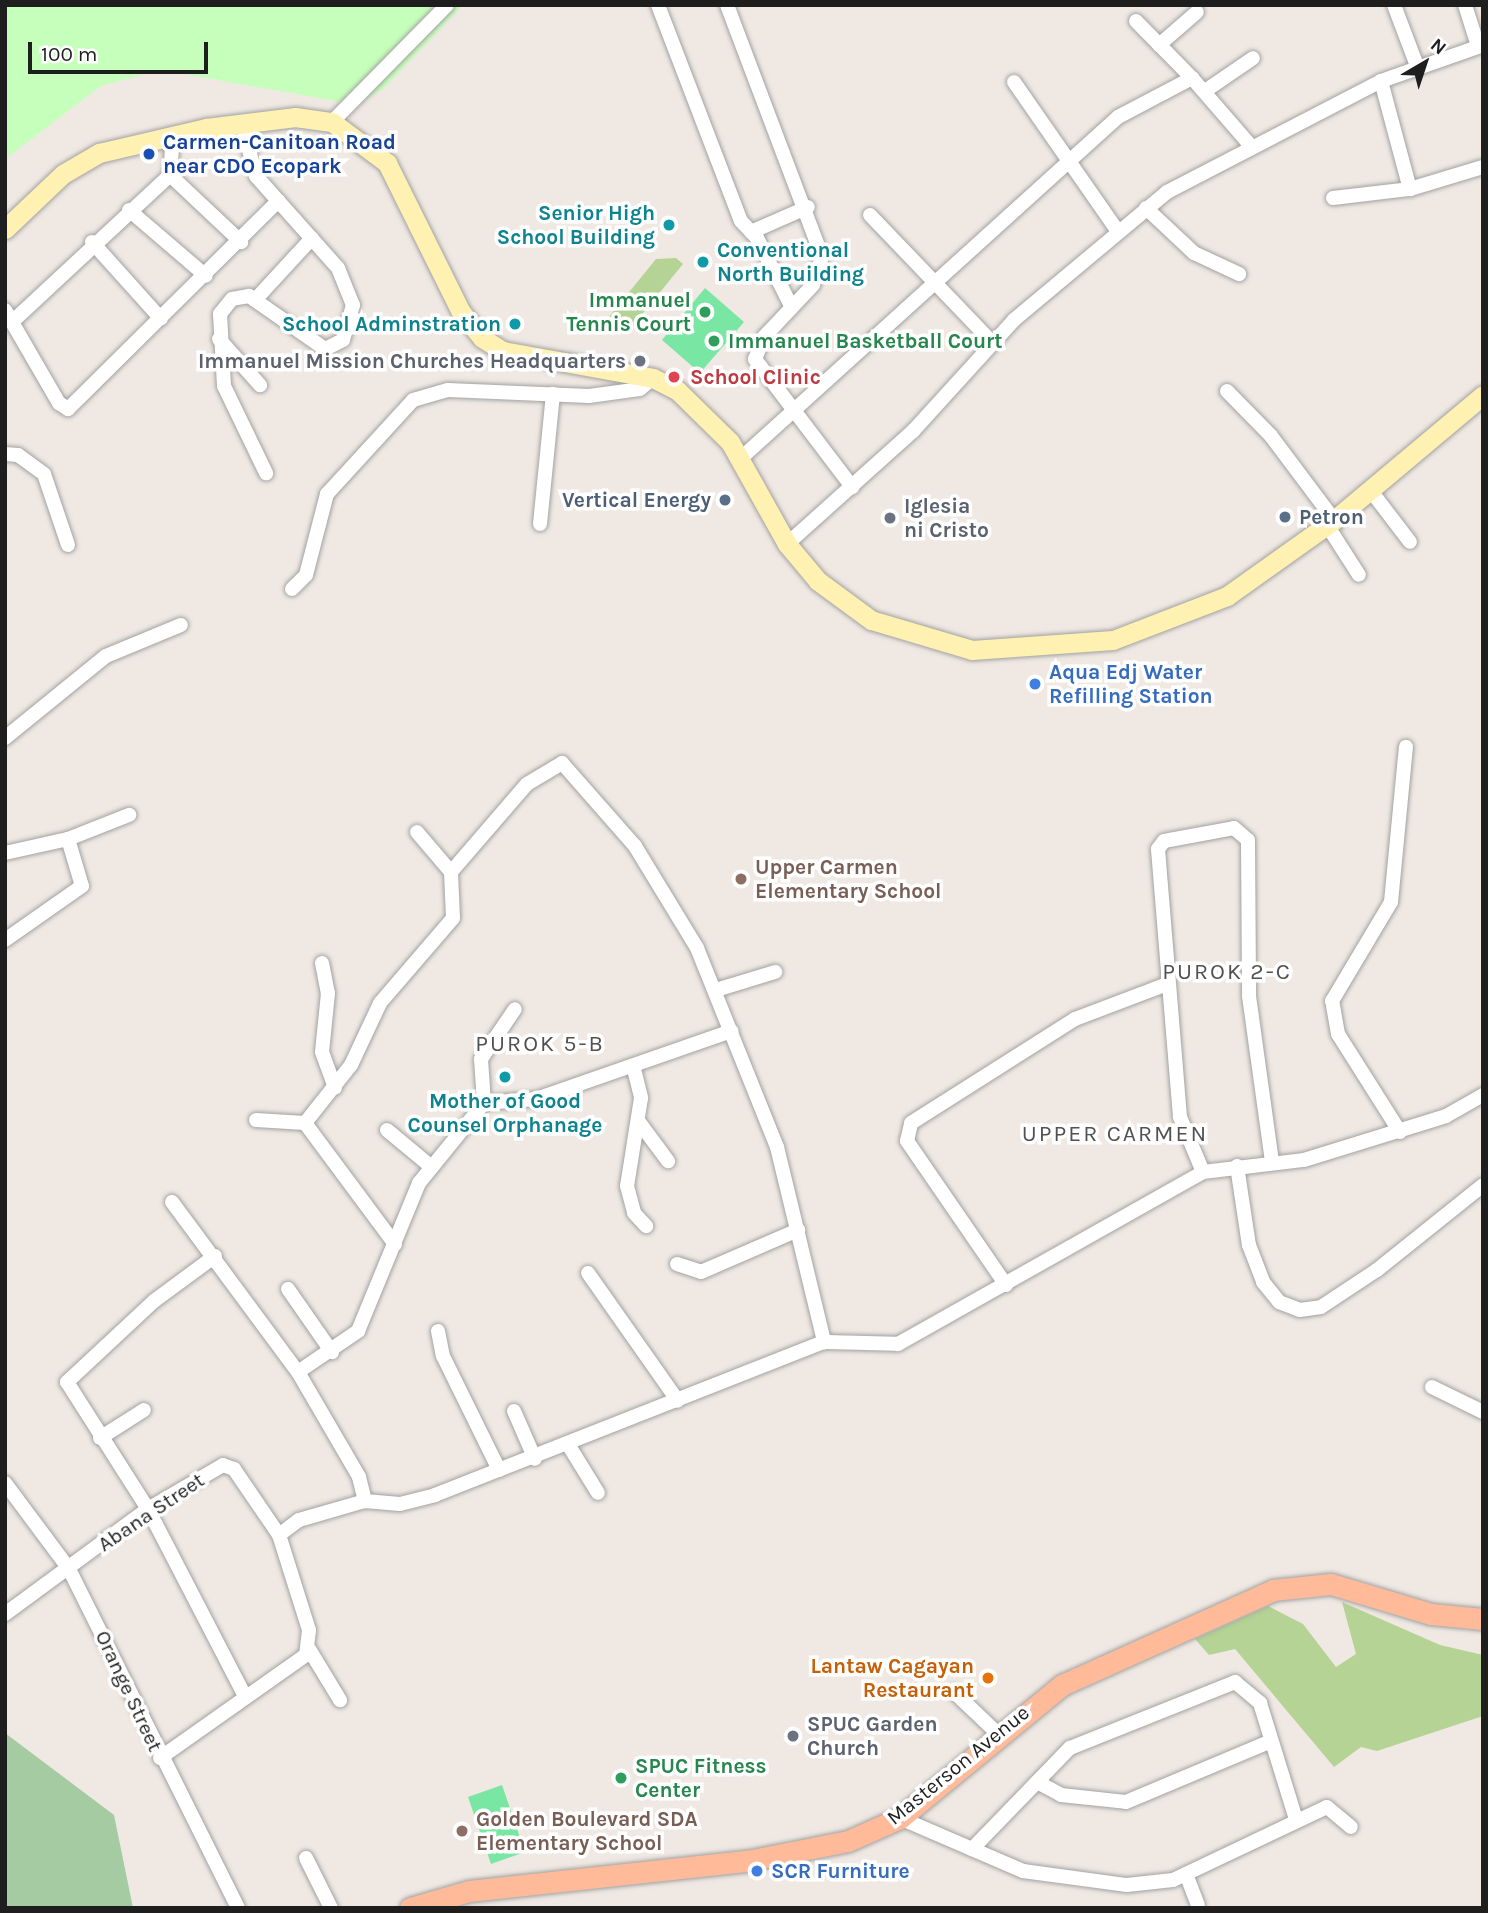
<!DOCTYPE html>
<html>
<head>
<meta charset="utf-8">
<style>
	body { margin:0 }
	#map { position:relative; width:1488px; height:1913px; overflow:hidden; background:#f0e9e3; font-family:Karla,sans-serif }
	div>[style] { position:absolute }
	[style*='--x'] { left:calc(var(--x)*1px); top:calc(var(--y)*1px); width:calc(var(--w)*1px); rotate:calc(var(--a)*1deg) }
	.forest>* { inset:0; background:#b5d394 }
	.cemetery>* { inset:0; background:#a5cba2 }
	.park>* { inset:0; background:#c6ffbb }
	.pitch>* { inset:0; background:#79e7a3 }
	.roads { filter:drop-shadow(0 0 2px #a2a2a2) drop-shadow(0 0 2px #a2a2a2) }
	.minor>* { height:14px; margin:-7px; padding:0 7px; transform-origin:7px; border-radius:7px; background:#fff }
	.secondary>* { height:19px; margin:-9.5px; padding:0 9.5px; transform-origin:9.5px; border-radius:9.5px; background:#fff1b2 }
	.primary>* { height:21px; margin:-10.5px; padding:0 10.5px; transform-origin:10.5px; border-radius:10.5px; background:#fb9 }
	.dots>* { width:19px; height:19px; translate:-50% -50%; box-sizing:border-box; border:4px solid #fff; border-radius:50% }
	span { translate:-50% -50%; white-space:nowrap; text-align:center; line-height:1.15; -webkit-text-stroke:7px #fff; paint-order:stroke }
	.transit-label { font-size:21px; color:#164399; font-weight:700 }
	.left { translate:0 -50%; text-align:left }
	.culture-label { font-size:21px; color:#0d838f; font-weight:700 }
	.right { translate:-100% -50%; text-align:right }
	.leisure-label { font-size:21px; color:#27864d; font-weight:700 }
	.worship-label { font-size:21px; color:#5b616d; font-weight:700 }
	.health-label { font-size:21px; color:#be3a42; font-weight:700 }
	.service-label { font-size:21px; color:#4e5e75; font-weight:700 }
	.shop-label { font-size:21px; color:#366cbe; font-weight:700 }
	.education-label { font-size:21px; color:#785e54; font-weight:700 }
	.street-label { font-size:21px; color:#1e1e1e }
	.food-label { font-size:21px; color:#c56008; font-weight:700 }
	.neighbourhood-label { font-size:23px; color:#515151; letter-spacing:2px }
	.frame { position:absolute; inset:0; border:7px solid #1e1e1e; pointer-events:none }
	.north { position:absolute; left:1390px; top:28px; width:70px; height:70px; -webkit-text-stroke:5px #fff; paint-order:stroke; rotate:39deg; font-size:19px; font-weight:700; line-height:28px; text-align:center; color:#1e1e1e }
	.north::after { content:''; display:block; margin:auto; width:24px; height:32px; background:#1e1e1e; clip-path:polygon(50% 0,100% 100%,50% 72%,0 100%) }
	.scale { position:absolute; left:28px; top:42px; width:180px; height:32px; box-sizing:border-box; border:4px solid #1e1e1e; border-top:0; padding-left:9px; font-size:21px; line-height:24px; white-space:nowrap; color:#1e1e1e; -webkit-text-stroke:5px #fff; paint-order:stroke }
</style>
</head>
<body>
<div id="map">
	<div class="forest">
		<div style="clip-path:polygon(676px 258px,683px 264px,630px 329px,608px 318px,656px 259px)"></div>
		<div style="clip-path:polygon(1342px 1602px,1440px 1645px,1483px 1655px,1483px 1716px,1377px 1751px,1361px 1747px,1334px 1767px,1235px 1649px,1209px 1655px,1195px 1639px,1268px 1606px,1303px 1624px,1336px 1667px,1356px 1654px)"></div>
	</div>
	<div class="cemetery">
		<div style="clip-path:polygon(5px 1733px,114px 1815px,133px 1908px,5px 1908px)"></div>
	</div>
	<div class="park">
		<div style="clip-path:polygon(5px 5px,463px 5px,384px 88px,358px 105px,160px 70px,101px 86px,5px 159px)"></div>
	</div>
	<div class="pitch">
		<div style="clip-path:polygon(705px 288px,744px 322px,700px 373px,662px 340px)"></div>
		<div style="clip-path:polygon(502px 1785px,525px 1852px,491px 1864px,468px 1797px)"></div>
	</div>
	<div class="roads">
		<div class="minor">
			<div style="--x:658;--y:5;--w:231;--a:69"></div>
			<div style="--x:741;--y:221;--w:23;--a:47"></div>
			<div style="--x:757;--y:238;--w:76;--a:63.4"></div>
			<div style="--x:727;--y:5;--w:269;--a:69.3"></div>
			<div style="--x:822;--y:257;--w:29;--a:108"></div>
			<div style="--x:813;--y:285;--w:71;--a:133.3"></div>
			<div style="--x:764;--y:337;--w:24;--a:112"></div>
			<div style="--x:755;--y:359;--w:161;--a:52.8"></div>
			<div style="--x:1394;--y:5;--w:65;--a:69.3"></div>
			<div style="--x:1465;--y:5;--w:43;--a:72.4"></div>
			<div style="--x:1136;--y:21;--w:80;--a:45.5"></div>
			<div style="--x:1159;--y:45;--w:50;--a:-41"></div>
			<div style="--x:1381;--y:81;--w:112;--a:75"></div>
			<div style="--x:1014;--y:82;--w:180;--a:55.2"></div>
			<div style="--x:1205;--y:91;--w:58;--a:-34.5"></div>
			<div style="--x:332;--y:122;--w:164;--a:-45.5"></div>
			<div style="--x:242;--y:124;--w:54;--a:74.9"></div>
			<div style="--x:256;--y:176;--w:123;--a:48.3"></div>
			<div style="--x:338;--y:268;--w:40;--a:68"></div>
			<div style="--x:353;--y:305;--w:36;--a:106"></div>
			<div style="--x:343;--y:340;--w:20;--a:153"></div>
			<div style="--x:325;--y:349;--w:93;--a:-145.1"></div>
			<div style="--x:249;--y:296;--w:17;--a:170"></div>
			<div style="--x:232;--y:299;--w:19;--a:129"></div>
			<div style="--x:220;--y:314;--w:72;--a:86.8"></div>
			<div style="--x:224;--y:386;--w:97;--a:64.2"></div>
			<div style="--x:170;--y:175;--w:98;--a:43.3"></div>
			<div style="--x:1333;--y:198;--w:78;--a:-6.7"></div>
			<div style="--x:1410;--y:189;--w:76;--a:-16.8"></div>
			<div style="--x:1146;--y:208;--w:66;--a:43.2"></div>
			<div style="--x:1194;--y:253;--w:50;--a:25"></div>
			<div style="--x:129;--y:210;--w:101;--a:40.6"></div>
			<div style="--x:870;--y:215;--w:176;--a:46.2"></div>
			<div style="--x:751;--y:232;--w:62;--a:-23.7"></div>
			<div style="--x:92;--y:242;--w:103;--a:48.1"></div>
			<div style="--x:255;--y:300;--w:84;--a:-47.4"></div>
			<div style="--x:5;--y:310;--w:108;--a:59.9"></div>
			<div style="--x:59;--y:403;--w:11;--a:34"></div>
			<div style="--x:68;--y:409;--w:296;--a:-44.7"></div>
			<div style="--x:12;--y:322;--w:216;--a:-42.9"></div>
			<div style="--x:170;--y:175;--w:40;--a:-85.7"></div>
			<div style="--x:219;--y:339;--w:62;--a:48.3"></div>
			<div style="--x:1227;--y:391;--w:63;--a:45.6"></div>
			<div style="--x:1271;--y:436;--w:105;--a:53.1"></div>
			<div style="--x:5;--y:454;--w:13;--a:4"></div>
			<div style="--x:18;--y:455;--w:32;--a:36"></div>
			<div style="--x:44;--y:474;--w:75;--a:71.3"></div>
			<div style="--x:740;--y:459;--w:510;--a:-42.14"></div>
			<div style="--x:1118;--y:117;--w:84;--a:-27.8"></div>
			<div style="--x:1192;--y:78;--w:89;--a:49.1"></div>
			<div style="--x:1371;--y:491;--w:64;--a:52.6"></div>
			<div style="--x:540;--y:524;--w:131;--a:-84.3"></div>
			<div style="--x:1327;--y:525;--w:59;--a:57.4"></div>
			<div style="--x:787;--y:544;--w:169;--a:-41.9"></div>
			<div style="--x:913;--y:431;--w:150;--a:-47.7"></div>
			<div style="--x:1014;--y:320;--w:199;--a:-39.9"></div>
			<div style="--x:1167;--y:192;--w:241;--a:-27.4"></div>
			<div style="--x:1381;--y:81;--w:108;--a:-19.4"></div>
			<div style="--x:292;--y:589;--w:20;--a:-45"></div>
			<div style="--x:306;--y:575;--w:84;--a:-75.5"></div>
			<div style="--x:327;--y:494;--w:127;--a:-47.5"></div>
			<div style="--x:413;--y:400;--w:36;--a:-16"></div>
			<div style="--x:448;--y:390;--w:141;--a:2.4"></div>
			<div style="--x:589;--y:396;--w:51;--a:-7.8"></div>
			<div style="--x:640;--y:389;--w:17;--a:-40"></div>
			<div style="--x:5;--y:738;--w:130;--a:-39.1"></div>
			<div style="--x:106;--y:656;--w:81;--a:-22.5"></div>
			<div style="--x:417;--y:832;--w:52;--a:49.6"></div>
			<div style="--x:5;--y:853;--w:65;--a:-12.5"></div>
			<div style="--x:68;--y:839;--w:66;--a:-21.5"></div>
			<div style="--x:5;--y:940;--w:94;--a:-35"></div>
			<div style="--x:82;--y:886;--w:49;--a:-106.6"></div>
			<div style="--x:322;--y:963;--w:31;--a:79"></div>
			<div style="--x:328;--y:993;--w:59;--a:95.8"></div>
			<div style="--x:322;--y:1052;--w:38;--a:70"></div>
			<div style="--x:716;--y:990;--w:62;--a:-17"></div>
			<div style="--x:634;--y:1069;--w:30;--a:76"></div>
			<div style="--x:641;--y:1098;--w:89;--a:99"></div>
			<div style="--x:627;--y:1186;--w:28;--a:75"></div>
			<div style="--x:634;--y:1213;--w:18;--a:47"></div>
			<div style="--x:484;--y:1103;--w:44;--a:-93.9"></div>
			<div style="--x:481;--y:1059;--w:60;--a:-55.8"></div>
			<div style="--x:256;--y:1120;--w:49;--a:3.5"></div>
			<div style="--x:305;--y:1123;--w:151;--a:53.4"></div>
			<div style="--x:639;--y:1122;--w:49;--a:53.4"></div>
			<div style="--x:305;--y:1123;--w:74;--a:-51.6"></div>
			<div style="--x:351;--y:1065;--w:68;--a:-64.9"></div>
			<div style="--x:380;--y:1003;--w:112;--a:-49.3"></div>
			<div style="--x:453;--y:918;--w:46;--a:-92.5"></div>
			<div style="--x:451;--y:872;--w:116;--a:-49.2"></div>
			<div style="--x:527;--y:784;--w:41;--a:-31"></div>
			<div style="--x:562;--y:763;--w:111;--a:48.7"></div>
			<div style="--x:635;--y:846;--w:119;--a:58.7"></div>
			<div style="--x:697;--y:948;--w:214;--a:68.1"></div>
			<div style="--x:777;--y:1147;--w:201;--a:76.4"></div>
			<div style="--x:387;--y:1130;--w:55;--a:39.8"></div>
			<div style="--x:1400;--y:1132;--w:116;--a:-122.3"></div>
			<div style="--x:1338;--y:1034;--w:34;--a:-100"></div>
			<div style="--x:1332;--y:1001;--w:115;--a:-59.2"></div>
			<div style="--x:1391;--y:902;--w:156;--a:-84.5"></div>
			<div style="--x:1237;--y:1166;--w:80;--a:81.4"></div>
			<div style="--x:1249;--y:1245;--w:40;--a:69"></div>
			<div style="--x:1263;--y:1282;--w:26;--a:51"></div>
			<div style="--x:1279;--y:1302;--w:22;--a:21"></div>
			<div style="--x:1300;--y:1310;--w:21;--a:-8"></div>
			<div style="--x:1321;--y:1307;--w:67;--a:-33.5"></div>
			<div style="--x:1377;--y:1270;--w:136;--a:-38.7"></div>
			<div style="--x:1203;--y:1172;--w:60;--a:-112.7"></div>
			<div style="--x:1180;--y:1117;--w:269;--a:-94.7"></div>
			<div style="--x:1158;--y:849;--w:10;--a:-53"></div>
			<div style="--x:1164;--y:841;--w:71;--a:-10.5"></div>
			<div style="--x:1234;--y:828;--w:18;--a:41"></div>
			<div style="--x:1248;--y:840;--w:156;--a:89.6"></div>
			<div style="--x:1249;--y:996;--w:168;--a:82.1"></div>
			<div style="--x:172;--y:1202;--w:212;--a:53.5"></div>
			<div style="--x:298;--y:1372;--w:121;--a:59.8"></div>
			<div style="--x:359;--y:1477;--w:25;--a:76"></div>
			<div style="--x:215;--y:1256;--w:76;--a:143.6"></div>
			<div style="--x:154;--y:1301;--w:119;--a:137"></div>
			<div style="--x:67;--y:1382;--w:151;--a:57.5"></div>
			<div style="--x:148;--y:1509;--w:208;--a:62.6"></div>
			<div style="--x:677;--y:1264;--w:25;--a:18"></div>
			<div style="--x:701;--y:1272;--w:106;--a:-23.4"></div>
			<div style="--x:588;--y:1273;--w:156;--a:54.9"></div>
			<div style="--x:1006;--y:1285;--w:175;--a:-124.5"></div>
			<div style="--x:907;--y:1141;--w:18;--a:-77"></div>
			<div style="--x:911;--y:1123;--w:194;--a:-32.4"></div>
			<div style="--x:1075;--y:1019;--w:98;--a:-20.8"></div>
			<div style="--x:288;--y:1289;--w:77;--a:55.1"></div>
			<div style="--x:438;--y:1331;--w:25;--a:79"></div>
			<div style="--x:443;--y:1356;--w:127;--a:63.8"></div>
			<div style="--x:298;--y:1372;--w:73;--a:-34.3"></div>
			<div style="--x:358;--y:1331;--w:160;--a:-67.6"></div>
			<div style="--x:419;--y:1183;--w:103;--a:-50.9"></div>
			<div style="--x:484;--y:1103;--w:52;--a:-4.4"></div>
			<div style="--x:536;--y:1099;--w:207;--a:-19.2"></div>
			<div style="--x:1432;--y:1387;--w:57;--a:26.1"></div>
			<div style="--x:514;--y:1411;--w:52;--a:66.4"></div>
			<div style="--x:100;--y:1438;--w:52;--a:-32.5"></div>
			<div style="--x:569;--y:1446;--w:55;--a:58.3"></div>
			<div style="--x:5;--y:1483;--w:107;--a:53.3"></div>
			<div style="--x:69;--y:1569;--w:379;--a:63.5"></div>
			<div style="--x:5;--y:1614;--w:177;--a:-36.3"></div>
			<div style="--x:148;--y:1509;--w:87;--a:-30.4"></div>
			<div style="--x:223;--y:1465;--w:12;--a:20"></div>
			<div style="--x:234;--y:1469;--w:80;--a:55.7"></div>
			<div style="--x:309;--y:1649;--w:60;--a:58.7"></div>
			<div style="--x:954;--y:1692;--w:59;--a:43.6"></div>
			<div style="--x:160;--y:1758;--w:179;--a:-35.2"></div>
			<div style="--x:306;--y:1655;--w:25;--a:-83"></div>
			<div style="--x:309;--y:1630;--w:100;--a:-107.5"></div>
			<div style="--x:279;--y:1535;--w:25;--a:-37"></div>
			<div style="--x:299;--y:1520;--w:69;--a:-16.1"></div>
			<div style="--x:365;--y:1501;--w:35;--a:5"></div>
			<div style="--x:400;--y:1504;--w:36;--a:-14"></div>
			<div style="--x:435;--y:1495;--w:418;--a:-21.5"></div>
			<div style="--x:824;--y:1342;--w:74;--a:1.5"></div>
			<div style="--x:898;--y:1344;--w:350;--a:-29.4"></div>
			<div style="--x:1203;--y:1172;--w:102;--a:-6.8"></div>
			<div style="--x:1304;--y:1160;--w:149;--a:-17.2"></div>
			<div style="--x:1446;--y:1116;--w:43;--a:-29.6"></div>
			<div style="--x:1037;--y:1782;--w:27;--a:28"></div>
			<div style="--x:1061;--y:1795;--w:65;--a:6.1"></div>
			<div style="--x:1126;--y:1802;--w:155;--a:-22.8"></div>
			<div style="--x:900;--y:1818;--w:134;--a:23.3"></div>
			<div style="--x:1023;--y:1871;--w:105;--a:7.7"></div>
			<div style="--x:1127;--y:1885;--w:46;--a:-6.2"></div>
			<div style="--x:1173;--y:1880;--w:170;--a:-25.4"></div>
			<div style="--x:1327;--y:1807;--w:31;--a:40"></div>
			<div style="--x:972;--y:1849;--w:141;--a:-45.9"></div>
			<div style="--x:1070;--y:1748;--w:178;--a:-21.8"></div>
			<div style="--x:1235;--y:1682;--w:33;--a:40"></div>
			<div style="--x:1260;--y:1703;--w:121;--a:72.8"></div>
			<div style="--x:306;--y:1858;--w:56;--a:63.4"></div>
			<div style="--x:1186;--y:1874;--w:33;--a:69"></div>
		</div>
		<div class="secondary">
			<div style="--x:5;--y:229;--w:80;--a:-43.5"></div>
			<div style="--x:63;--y:174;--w:42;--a:-30.3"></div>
			<div style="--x:99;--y:153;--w:110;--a:-13.2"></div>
			<div style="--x:206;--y:128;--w:90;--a:-7"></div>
			<div style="--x:295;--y:117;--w:37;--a:8"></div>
			<div style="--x:332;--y:122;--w:69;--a:36.7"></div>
			<div style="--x:387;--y:163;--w:166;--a:63.6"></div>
			<div style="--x:461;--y:312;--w:33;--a:51"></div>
			<div style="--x:482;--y:338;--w:25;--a:32"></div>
			<div style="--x:503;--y:351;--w:152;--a:10.2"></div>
			<div style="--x:653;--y:378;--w:27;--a:27"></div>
			<div style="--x:677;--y:390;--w:74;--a:44.5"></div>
			<div style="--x:730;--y:442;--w:117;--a:60.8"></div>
			<div style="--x:787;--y:544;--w:48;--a:50"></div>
			<div style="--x:818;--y:581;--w:66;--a:36.3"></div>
			<div style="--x:871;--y:620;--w:105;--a:16.5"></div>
			<div style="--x:972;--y:650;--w:141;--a:-4.1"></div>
			<div style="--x:1113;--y:640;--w:122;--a:-21.1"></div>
			<div style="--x:1227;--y:596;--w:131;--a:-35.4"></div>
			<div style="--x:1334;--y:520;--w:194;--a:-40"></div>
		</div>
		<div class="primary">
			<div style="--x:410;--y:1908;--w:61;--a:-16.1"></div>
			<div style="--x:469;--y:1891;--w:280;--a:-6.2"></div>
			<div style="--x:747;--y:1861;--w:103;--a:-11.2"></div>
			<div style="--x:848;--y:1841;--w:57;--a:-23.9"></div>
			<div style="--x:900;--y:1818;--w:210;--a:-39.4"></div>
			<div style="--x:1062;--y:1685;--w:231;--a:-24.2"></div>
			<div style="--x:1273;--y:1590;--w:58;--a:-5.9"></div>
			<div style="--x:1331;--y:1584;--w:104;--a:16.7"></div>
			<div style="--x:1431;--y:1614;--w:52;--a:5.5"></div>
		</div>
	</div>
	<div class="dots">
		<div style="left:149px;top:154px;background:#1a4fb4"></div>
		<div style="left:669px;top:225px;background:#0f9aa8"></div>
		<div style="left:703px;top:262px;background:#0f9aa8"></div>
		<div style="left:705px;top:312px;background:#2e9e5b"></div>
		<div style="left:515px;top:324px;background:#0f9aa8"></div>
		<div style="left:714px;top:341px;background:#2e9e5b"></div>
		<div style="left:640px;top:361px;background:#6b7280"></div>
		<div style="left:674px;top:377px;background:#e0444e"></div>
		<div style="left:725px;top:500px;background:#5c6f8a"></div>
		<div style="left:1285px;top:517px;background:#5c6f8a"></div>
		<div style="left:890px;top:518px;background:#6b7280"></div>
		<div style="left:1035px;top:684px;background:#3f7fe0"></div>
		<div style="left:741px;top:879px;background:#8d6e63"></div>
		<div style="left:505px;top:1077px;background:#0f9aa8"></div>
		<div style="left:988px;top:1678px;background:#e8710a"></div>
		<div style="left:793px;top:1736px;background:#6b7280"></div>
		<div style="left:621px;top:1778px;background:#2e9e5b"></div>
		<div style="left:462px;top:1831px;background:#8d6e63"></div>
		<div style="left:757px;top:1871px;background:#3f7fe0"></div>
	</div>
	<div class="transit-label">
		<span class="left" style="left:163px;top:154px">Carmen-Canitoan Road<br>near CDO Ecopark</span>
	</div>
	<div class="culture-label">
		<span class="right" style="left:655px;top:225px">Senior High<br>School Building</span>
		<span class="left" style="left:717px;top:262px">Conventional<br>North Building</span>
		<span class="right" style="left:501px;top:324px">School Adminstration</span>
		<span style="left:505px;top:1113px">Mother of Good<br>Counsel Orphanage</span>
	</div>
	<div class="leisure-label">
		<span class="right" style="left:691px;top:312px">Immanuel<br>Tennis Court</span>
		<span class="left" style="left:728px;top:341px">Immanuel Basketball Court</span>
		<span class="left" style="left:635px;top:1778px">SPUC Fitness<br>Center</span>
	</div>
	<div class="worship-label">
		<span class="right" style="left:626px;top:361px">Immanuel Mission Churches Headquarters</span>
		<span class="left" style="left:904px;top:518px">Iglesia<br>ni Cristo</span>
		<span class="left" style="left:807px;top:1736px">SPUC Garden<br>Church</span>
	</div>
	<div class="health-label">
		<span class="left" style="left:690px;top:377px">School Clinic</span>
	</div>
	<div class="service-label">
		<span class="right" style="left:711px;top:500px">Vertical Energy</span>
		<span class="left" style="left:1299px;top:517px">Petron</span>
	</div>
	<div class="shop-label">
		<span class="left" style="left:1049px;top:684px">Aqua Edj Water<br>Refilling Station</span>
		<span class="left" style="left:771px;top:1871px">SCR Furniture</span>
	</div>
	<div class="education-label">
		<span class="left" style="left:755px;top:879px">Upper Carmen<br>Elementary School</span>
		<span class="left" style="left:476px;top:1831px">Golden Boulevard SDA<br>Elementary School</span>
	</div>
	<div class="street-label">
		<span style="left:151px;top:1512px;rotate:-34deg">Abana Street</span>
		<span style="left:129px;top:1691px;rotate:65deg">Orange Street</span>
		<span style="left:958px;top:1765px;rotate:-39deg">Masterson Avenue</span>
	</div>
	<div class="food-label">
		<span class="right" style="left:974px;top:1678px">Lantaw Cagayan<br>Restaurant</span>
	</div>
	<div class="neighbourhood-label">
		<span style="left:1227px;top:972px">PUROK 2-C</span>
		<span style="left:540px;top:1044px">PUROK 5-B</span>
		<span style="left:1115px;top:1134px">UPPER CARMEN</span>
	</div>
	<div class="frame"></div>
	<div class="north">N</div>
	<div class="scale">100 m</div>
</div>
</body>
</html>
